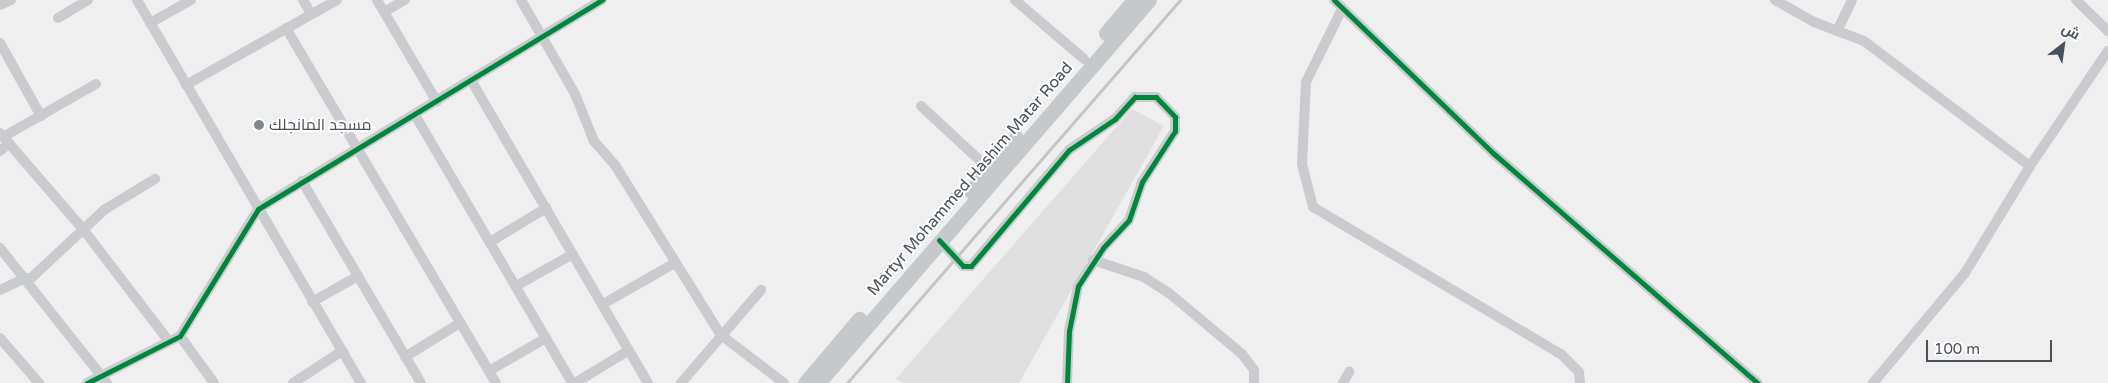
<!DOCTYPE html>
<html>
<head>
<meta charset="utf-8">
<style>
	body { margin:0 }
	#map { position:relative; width:2108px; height:383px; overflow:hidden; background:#efefef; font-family:"Varela Round",Cairo,sans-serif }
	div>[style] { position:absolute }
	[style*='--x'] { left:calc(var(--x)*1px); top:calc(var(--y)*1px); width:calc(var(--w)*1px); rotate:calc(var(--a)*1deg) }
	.education>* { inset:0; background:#e1e0e1 }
	.street>* { height:10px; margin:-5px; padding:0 5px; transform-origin:5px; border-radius:5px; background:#c9cbce }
	.primary>* { height:15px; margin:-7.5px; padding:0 7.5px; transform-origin:7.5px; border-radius:7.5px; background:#c5c9cc }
	.rail>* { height:2.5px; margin:-1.25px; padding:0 1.25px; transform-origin:1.25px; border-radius:1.25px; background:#c4c5c8 }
	.cycleway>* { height:5px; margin:-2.5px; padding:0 2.5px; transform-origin:2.5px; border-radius:2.5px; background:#00873e }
	.dots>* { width:14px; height:14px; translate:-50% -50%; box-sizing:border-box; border:2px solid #fff; border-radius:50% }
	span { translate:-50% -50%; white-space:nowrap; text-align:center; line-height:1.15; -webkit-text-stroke:4px #fff; paint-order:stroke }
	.poi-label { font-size:16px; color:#47505b }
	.left { translate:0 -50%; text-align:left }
	.street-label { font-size:16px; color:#47505b }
	.north { position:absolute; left:2038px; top:20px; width:50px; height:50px; -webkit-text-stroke:4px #fff; paint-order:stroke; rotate:30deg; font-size:14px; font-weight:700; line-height:20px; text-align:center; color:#47505b }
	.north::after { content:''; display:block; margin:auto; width:18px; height:22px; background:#47505b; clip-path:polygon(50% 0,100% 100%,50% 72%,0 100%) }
	.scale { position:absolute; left:1926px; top:340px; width:126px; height:22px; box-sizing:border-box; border:2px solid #47505b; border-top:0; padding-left:6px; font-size:15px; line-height:18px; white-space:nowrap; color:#47505b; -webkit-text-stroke:4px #fff; paint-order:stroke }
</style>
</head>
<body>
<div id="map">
	<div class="education">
		<div style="clip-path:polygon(1132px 109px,1164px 126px,1019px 383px,903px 383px,896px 379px)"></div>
	</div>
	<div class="street">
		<div style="--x:137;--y:0;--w:444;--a:59.7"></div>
		<div style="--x:303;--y:0;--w:16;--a:60"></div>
		<div style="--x:377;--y:0;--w:118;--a:59.5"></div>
		<div style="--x:521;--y:0;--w:108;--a:60.1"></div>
		<div style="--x:575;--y:94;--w:51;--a:68"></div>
		<div style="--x:594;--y:141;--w:32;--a:49"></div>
		<div style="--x:615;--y:165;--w:200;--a:58.1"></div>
		<div style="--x:721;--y:335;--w:79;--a:37.3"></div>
		<div style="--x:1015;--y:0;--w:91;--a:40.5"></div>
		<div style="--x:1334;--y:0;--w:221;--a:43.9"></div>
		<div style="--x:1493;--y:153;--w:351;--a:41"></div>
		<div style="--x:1775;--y:0;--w:45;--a:29.4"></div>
		<div style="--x:1814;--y:22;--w:53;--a:20.8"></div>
		<div style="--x:1864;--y:41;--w:208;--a:37"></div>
		<div style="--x:2076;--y:0;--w:45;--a:44.1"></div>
		<div style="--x:0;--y:5;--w:12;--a:-24"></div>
		<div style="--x:1342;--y:9;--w:81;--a:116.3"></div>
		<div style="--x:1306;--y:82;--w:82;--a:92.8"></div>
		<div style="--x:1302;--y:164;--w:44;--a:75.7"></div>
		<div style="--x:1313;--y:207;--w:288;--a:30.7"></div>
		<div style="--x:1561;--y:354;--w:25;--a:45"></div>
		<div style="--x:1579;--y:372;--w:11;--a:85"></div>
		<div style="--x:384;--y:12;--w:24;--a:-30"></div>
		<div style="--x:58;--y:18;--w:35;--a:-31"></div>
		<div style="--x:150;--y:23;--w:47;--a:-29.3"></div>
		<div style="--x:286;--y:28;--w:412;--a:59.4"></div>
		<div style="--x:1837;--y:31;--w:34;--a:-64"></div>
		<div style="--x:0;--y:43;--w:84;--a:60.7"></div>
		<div style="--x:472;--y:82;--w:349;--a:59.7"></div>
		<div style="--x:186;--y:85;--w:173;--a:-29.4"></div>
		<div style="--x:921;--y:106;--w:93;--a:42.8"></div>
		<div style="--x:415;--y:115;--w:311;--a:59.6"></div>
		<div style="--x:0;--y:133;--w:127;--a:49.2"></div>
		<div style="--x:83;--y:229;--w:138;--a:52.6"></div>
		<div style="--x:3;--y:137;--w:107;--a:-29.7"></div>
		<div style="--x:0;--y:151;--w:12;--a:-42"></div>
		<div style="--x:302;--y:181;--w:234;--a:59.5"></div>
		<div style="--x:939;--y:240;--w:35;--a:47"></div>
		<div style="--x:963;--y:266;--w:8;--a:0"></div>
		<div style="--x:971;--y:266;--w:152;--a:-49.8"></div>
		<div style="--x:1069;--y:150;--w:55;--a:-34"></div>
		<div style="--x:1115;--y:119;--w:30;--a:-48"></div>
		<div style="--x:1135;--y:97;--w:21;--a:0"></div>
		<div style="--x:1156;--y:97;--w:28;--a:46"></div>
		<div style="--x:1175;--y:117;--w:14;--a:90"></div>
		<div style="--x:1175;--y:131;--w:61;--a:122.9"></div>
		<div style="--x:1142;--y:182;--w:40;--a:108.9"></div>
		<div style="--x:1129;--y:220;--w:38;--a:133"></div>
		<div style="--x:1103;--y:248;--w:45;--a:123.3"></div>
		<div style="--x:1078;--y:286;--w:46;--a:101.3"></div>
		<div style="--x:1069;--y:331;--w:52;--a:92.2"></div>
		<div style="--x:490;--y:242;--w:66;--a:-31.3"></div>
		<div style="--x:0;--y:248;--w:172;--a:51.6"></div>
		<div style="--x:1093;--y:260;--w:54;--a:18.4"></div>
		<div style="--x:1144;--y:277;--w:30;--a:33"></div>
		<div style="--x:1169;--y:293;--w:95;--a:39.9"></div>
		<div style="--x:1242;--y:354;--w:20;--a:53"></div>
		<div style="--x:1254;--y:370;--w:13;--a:90"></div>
		<div style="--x:29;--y:280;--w:103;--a:-43"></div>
		<div style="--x:104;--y:210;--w:60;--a:-31.3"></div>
		<div style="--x:516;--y:286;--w:65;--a:-29.3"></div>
		<div style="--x:0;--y:290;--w:29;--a:-25"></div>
		<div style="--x:312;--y:302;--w:53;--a:-29.5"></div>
		<div style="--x:603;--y:304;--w:83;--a:-29.7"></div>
		<div style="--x:180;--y:336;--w:58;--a:54.1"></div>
		<div style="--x:0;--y:338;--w:60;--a:49.1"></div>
		<div style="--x:405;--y:357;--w:65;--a:-31.7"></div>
		<div style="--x:489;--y:371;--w:66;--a:-30.1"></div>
		<div style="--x:87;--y:383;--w:104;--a:-26.8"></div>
		<div style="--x:180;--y:336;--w:149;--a:-58.4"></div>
		<div style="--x:258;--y:209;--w:403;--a:-31.3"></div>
		<div style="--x:293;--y:383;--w:59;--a:-33.1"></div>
		<div style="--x:575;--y:383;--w:63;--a:-31.4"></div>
		<div style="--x:681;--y:383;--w:123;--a:-49.3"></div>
		<div style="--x:1343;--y:383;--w:13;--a:-61"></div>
		<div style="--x:1873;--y:383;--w:143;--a:-50.1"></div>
		<div style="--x:1965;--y:273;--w:125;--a:-58.7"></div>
		<div style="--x:2030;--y:166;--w:139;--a:-55.9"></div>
	</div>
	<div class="primary">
		<div style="--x:1106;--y:33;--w:43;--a:-49.7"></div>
		<div style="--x:971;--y:191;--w:70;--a:-49.7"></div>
		<div style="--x:805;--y:383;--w:84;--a:-49.8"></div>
		<div style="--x:818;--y:383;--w:506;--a:-49.17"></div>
	</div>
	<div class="rail">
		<div style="--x:847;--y:383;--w:508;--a:-48.99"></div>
	</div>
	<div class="cycleway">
		<div style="--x:1334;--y:0;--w:221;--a:43.9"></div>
		<div style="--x:1493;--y:153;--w:351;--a:41"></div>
		<div style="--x:939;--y:240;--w:35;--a:47"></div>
		<div style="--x:963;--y:266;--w:8;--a:0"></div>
		<div style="--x:971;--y:266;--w:152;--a:-49.8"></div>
		<div style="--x:1069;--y:150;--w:55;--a:-34"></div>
		<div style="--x:1115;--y:119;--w:30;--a:-48"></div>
		<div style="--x:1135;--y:97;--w:21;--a:0"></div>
		<div style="--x:1156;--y:97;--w:28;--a:46"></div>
		<div style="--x:1175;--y:117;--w:14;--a:90"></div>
		<div style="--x:1175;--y:131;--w:61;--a:122.9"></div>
		<div style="--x:1142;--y:182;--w:40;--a:108.9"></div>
		<div style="--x:1129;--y:220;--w:38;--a:133"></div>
		<div style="--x:1103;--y:248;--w:45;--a:123.3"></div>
		<div style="--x:1078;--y:286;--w:46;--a:101.3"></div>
		<div style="--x:1069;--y:331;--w:52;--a:92.2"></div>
		<div style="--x:87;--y:383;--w:104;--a:-26.8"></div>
		<div style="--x:180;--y:336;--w:149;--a:-58.4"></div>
		<div style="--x:258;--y:209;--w:403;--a:-31.3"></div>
	</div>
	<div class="dots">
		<div style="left:259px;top:125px;background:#82888f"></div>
	</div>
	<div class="poi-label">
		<span class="left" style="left:269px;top:125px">مسجد المانجلك</span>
	</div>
	<div class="street-label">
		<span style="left:970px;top:179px;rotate:-49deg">Martyr Mohammed Hashim Matar Road</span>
	</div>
	<div class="north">ش</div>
	<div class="scale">100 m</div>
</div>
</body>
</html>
